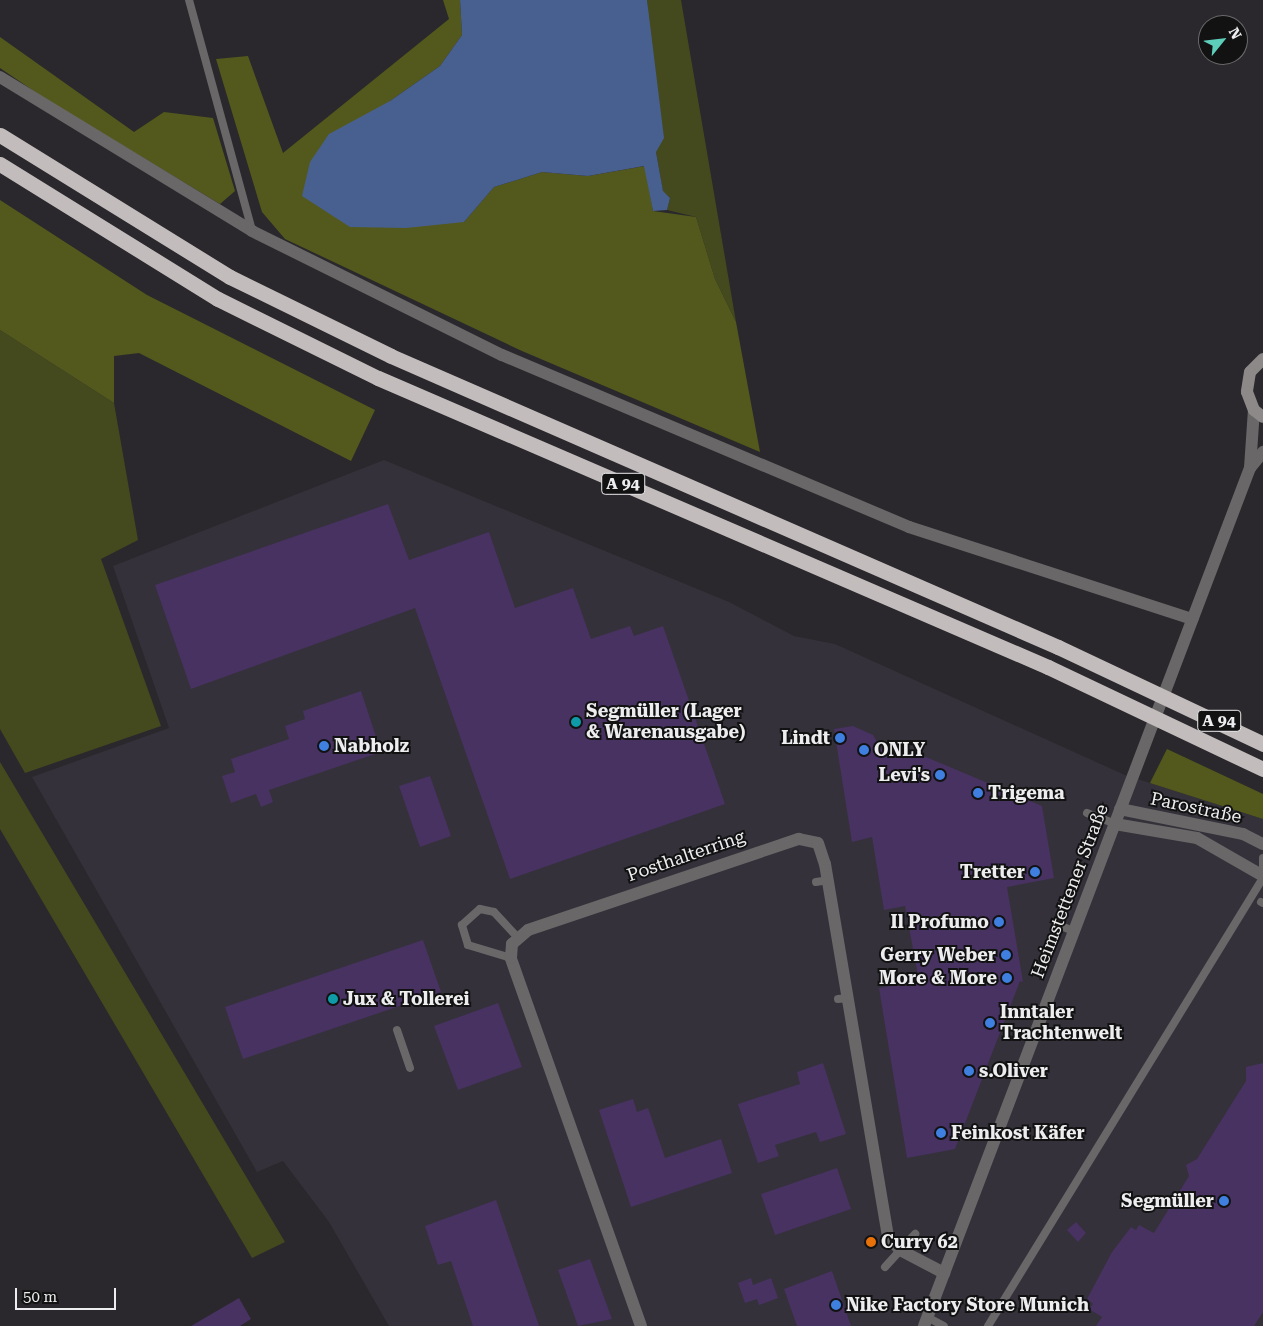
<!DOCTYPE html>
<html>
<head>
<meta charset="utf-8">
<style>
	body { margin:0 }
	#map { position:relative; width:1263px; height:1326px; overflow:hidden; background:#2a282c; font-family:"Roboto Serif",serif }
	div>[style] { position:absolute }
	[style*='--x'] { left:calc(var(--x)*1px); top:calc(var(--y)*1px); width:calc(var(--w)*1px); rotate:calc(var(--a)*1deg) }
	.built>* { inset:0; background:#34313a }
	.green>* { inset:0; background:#44491e }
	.forest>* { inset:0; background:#53591c }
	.water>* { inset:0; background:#486090 }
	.building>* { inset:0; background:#473261 }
	.lane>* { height:8px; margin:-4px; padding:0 4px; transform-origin:4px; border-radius:4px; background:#696767 }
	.street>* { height:12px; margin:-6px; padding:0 6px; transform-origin:6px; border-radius:6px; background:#696767 }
	.secondary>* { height:12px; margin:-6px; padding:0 6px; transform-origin:6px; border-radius:6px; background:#8d8989 }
	.highway>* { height:15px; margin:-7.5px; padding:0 7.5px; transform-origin:7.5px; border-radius:7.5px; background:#c2bcbc }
	.dots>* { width:14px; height:14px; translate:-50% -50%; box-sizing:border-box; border:2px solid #121213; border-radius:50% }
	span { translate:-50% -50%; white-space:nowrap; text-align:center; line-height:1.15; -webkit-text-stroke:4px #121213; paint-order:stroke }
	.shield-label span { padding:1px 4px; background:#121213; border:1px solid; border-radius:4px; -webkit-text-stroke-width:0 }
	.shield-label { font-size:16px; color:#edecee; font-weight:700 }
	.poi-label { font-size:18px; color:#edecee; font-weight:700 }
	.left { translate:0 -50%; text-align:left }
	.right { translate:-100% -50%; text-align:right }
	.street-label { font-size:18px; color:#edecee }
	.north { position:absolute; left:1198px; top:15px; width:50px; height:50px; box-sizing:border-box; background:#121213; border:1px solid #6a696b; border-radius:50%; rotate:61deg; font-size:14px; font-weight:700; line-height:20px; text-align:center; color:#edecee }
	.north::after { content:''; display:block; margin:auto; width:18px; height:22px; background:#5dceb9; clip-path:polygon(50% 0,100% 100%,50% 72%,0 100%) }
	.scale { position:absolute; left:15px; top:1288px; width:101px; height:22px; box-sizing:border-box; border:2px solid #edecee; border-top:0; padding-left:6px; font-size:15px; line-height:18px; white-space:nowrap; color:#edecee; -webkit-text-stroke:4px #121213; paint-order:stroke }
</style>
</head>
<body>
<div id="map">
	<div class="built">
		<div style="clip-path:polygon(384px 460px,729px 602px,794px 636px,835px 644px,1125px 775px,1263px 819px,1263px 1326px,389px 1326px,329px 1222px,283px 1161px,257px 1172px,32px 777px,169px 728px,113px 566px)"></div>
	</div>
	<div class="green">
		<div style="clip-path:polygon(647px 0,681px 0,736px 322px,715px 279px,696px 217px,667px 210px,670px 198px,663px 192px,656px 152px)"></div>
		<div style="clip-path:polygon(0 330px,114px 403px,138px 540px,101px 559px,161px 726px,25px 773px,0 729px)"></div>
		<div style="clip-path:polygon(0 762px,285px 1242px,252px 1258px,0 829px)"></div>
	</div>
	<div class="forest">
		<div style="clip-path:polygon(443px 0,460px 0,462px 35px,440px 66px,390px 101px,464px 222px,494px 187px,542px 172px,588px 176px,645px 166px,653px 211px,696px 217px,715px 279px,736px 322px,760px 452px,522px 351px,285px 239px,262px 212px,216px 59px,248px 56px,283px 153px,449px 19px)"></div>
		<div style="clip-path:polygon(0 37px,134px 132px,164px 112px,213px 118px,235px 191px,220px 204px,47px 100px,0 68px)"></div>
		<div style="clip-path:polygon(0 200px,147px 295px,375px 410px,351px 461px,139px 353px,114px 356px,114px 403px,0 330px)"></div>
		<div style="clip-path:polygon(1167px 749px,1263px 794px,1263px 819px,1150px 783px)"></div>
	</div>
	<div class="water">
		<div style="clip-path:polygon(460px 0,647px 0,664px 138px,656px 152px,663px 191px,670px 198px,667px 210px,653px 211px,644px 166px,588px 176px,542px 172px,494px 187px,464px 222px,406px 228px,350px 227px,302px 196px,310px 162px,329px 134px,390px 101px,440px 66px,462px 35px)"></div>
	</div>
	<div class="building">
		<div style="clip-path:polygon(388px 504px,409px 560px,489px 532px,515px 608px,573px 588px,591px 639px,630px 626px,634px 636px,663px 626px,725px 804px,510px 879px,415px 608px,191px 689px,155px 585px)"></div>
		<div style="clip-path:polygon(361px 691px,381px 752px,269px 790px,273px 802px,261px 807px,256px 794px,231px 803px,222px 776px,235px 772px,231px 759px,289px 739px,285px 726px,305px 719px,303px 711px)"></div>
		<div style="clip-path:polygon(853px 726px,873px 735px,883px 752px,926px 757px,1042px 806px,1054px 878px,1007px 887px,1023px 982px,1020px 981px,955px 1149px,907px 1158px,879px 988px,919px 981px,905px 906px,884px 910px,872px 837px,852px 842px,834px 729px)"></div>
		<div style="clip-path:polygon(430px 776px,451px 836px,420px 847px,399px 786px)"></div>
		<div style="clip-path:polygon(423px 940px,441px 992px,243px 1059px,225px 1007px)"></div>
		<div style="clip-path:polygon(498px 1003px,522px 1067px,458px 1090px,434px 1026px)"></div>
		<div style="clip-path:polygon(823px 1063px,846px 1134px,820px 1142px,816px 1132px,775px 1145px,779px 1156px,758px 1163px,738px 1104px,800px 1084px,797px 1072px)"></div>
		<div style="clip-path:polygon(1263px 1063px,1263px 1312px,1254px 1326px,1096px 1326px,1102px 1317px,1089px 1309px,1093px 1304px,1087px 1299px,1112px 1252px,1131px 1227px,1136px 1230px,1139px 1225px,1154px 1233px,1189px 1176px,1186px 1165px,1197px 1159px,1246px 1081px,1246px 1067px)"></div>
		<div style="clip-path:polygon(633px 1099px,637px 1112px,648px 1108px,665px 1158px,721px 1139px,732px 1173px,631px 1207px,599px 1110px)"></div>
		<div style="clip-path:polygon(837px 1168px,851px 1209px,775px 1235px,761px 1194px)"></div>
		<div style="clip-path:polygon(496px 1200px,539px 1326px,473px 1326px,451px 1261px,438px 1265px,425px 1226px)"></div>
		<div style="clip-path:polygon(1076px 1222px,1086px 1233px,1078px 1242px,1067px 1230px)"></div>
		<div style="clip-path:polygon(590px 1259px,612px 1319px,578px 1326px,558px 1270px)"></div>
		<div style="clip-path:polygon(832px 1271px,851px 1326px,797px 1326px,784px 1289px)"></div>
		<div style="clip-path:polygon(751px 1278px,753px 1285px,771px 1278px,778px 1298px,759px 1305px,757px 1299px,745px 1303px,738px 1283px)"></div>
		<div style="clip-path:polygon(239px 1298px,251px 1319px,240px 1326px,191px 1326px)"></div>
	</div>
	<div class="lane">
		<div style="--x:189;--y:0;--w:239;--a:74.7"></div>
		<div style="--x:1087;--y:813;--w:30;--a:21"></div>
		<div style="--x:1263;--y:858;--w:15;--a:90"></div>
		<div style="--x:816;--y:882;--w:12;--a:-9"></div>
		<div style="--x:1261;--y:902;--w:2;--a:27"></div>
		<div style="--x:1057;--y:924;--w:20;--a:24"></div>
		<div style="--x:511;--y:958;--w:45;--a:-163.2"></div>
		<div style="--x:468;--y:945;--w:21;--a:-107"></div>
		<div style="--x:462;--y:925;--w:24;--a:-42"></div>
		<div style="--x:480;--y:909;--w:14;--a:12"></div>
		<div style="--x:494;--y:912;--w:34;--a:47"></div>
		<div style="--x:838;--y:999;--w:10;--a:-6"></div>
		<div style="--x:397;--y:1030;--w:40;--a:71.1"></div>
		<div style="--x:885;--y:1267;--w:45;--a:-47.7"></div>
		<div style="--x:927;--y:1317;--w:19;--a:28"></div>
		<div style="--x:988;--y:1326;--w:526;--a:-58.46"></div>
	</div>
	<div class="street">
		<div style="--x:0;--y:77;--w:295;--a:31.4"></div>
		<div style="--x:252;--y:231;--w:279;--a:26.4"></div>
		<div style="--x:502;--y:355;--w:442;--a:22.9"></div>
		<div style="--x:909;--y:527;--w:298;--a:18"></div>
		<div style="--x:1250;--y:468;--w:21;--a:-51"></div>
		<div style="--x:1120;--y:809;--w:126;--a:11.5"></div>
		<div style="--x:1243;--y:834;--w:22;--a:27"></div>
		<div style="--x:1115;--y:824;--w:83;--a:9.7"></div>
		<div style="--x:1197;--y:838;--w:76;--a:29.9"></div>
		<div style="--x:641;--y:1326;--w:390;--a:-109.5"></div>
		<div style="--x:511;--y:958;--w:14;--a:-86"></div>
		<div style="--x:512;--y:944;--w:21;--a:-41"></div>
		<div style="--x:528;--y:930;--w:286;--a:-18.6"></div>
		<div style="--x:799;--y:839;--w:19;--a:12"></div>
		<div style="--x:818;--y:843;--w:22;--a:72"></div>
		<div style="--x:825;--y:864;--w:378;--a:80.4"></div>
		<div style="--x:888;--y:1237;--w:18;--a:47"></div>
		<div style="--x:900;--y:1250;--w:50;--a:27.6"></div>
		<div style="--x:924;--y:1326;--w:918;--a:-69.2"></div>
		<div style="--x:1250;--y:468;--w:58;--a:-86.1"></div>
	</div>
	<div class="secondary">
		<div style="--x:1263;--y:359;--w:18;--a:135"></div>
		<div style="--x:1250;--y:372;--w:20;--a:99"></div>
		<div style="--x:1247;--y:392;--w:19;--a:69"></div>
		<div style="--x:1254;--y:410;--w:11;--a:38"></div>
	</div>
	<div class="highway">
		<div style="--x:0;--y:135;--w:270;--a:31.7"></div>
		<div style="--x:230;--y:277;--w:179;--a:26.1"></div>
		<div style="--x:391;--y:356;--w:728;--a:23.57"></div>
		<div style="--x:1058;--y:647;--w:227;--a:25.3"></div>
		<div style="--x:0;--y:164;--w:256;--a:31.8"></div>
		<div style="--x:218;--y:299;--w:178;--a:26.3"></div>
		<div style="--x:378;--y:378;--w:730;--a:23.33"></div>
		<div style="--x:1048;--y:667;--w:238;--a:25.4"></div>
	</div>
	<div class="dots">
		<div style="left:576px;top:722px;background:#0f9aa8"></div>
		<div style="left:840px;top:738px;background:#3f7fe0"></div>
		<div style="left:324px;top:746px;background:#3f7fe0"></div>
		<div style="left:864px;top:750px;background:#3f7fe0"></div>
		<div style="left:940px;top:775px;background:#3f7fe0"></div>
		<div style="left:978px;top:793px;background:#3f7fe0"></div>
		<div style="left:1035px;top:872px;background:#3f7fe0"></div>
		<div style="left:999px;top:922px;background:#3f7fe0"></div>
		<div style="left:1006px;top:955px;background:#3f7fe0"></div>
		<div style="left:1007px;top:978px;background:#3f7fe0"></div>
		<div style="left:333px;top:999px;background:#0f9aa8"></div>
		<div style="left:990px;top:1023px;background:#3f7fe0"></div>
		<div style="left:969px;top:1071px;background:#3f7fe0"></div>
		<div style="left:941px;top:1133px;background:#3f7fe0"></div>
		<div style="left:1224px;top:1201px;background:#3f7fe0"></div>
		<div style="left:871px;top:1242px;background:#e8710a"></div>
		<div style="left:836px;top:1305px;background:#3f7fe0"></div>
	</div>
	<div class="shield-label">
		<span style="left:623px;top:484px">A 94</span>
		<span style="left:1219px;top:721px">A 94</span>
	</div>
	<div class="poi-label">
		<span class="left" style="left:586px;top:722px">Segmüller (Lager<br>&amp; Warenausgabe)</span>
		<span class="right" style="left:830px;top:738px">Lindt</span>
		<span class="left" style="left:334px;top:746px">Nabholz</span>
		<span class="left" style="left:874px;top:750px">ONLY</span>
		<span class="right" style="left:930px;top:775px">Levi's</span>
		<span class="left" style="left:988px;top:793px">Trigema</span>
		<span class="right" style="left:1025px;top:872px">Tretter</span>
		<span class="right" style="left:989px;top:922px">Il Profumo</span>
		<span class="right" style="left:996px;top:955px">Gerry Weber</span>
		<span class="right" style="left:997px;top:978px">More &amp; More</span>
		<span class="left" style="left:343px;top:999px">Jux &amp; Tollerei</span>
		<span class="left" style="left:1000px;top:1023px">Inntaler<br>Trachtenwelt</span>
		<span class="left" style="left:979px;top:1071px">s.Oliver</span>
		<span class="left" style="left:951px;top:1133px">Feinkost Käfer</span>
		<span class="right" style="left:1214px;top:1201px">Segmüller</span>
		<span class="left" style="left:881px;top:1242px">Curry 62</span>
		<span class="left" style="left:846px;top:1305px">Nike Factory Store Munich</span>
	</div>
	<div class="street-label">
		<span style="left:1196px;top:808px;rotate:12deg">Parostraße</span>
		<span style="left:686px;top:856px;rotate:-19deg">Posthalterring</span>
		<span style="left:1070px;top:891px;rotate:-69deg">Heimstettener Straße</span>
	</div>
	<div class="north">N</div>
	<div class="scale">50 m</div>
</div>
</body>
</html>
